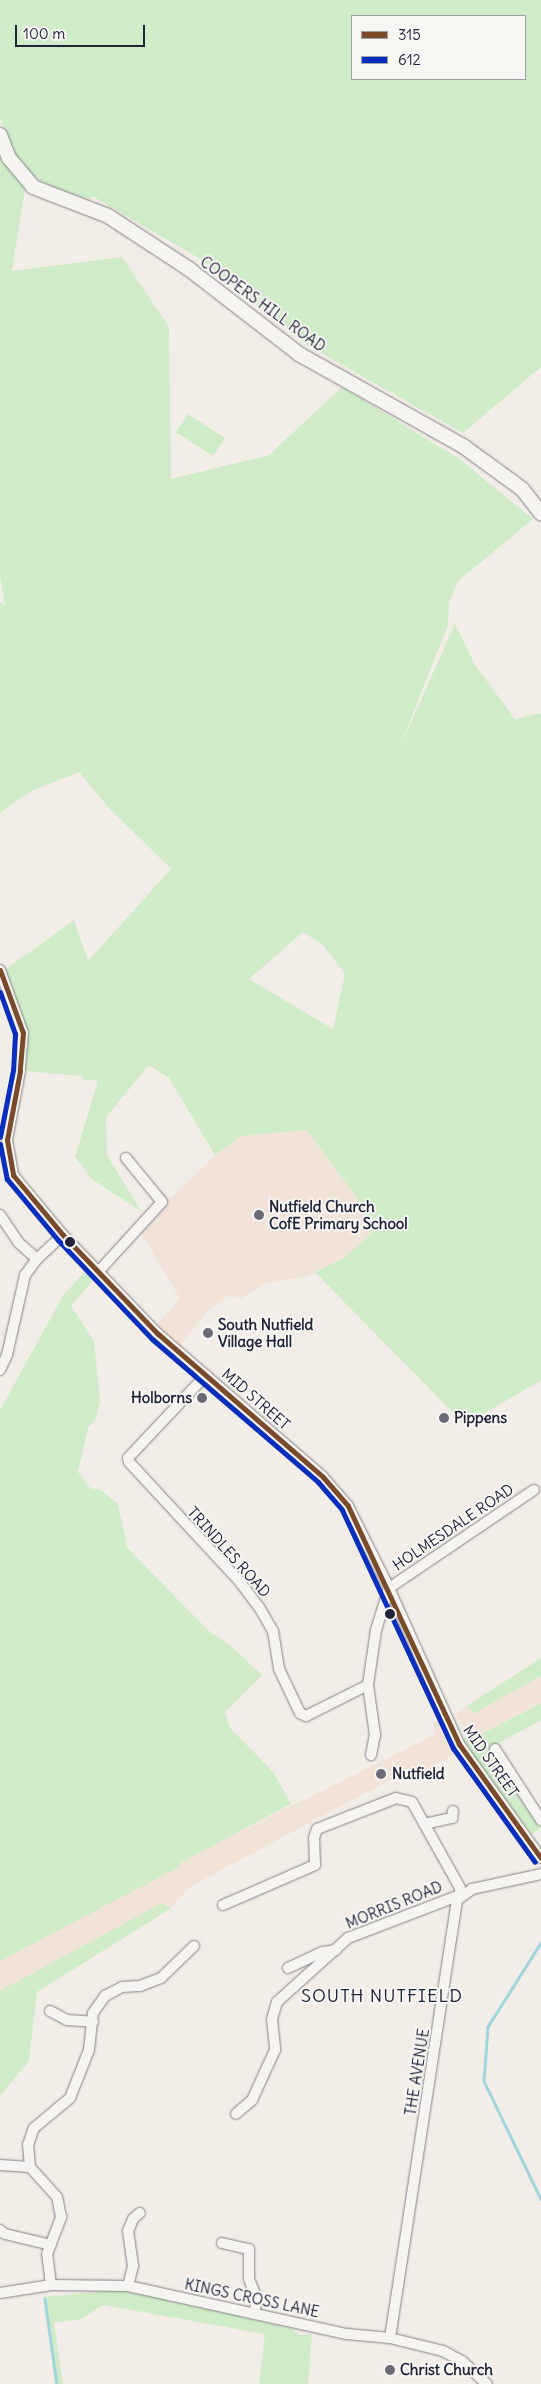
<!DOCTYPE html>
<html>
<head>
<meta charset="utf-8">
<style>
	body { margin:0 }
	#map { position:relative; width:541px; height:2384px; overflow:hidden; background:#f3ede8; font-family:Delius,sans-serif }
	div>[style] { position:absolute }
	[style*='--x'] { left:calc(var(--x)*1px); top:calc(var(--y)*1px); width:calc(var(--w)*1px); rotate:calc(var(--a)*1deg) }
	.built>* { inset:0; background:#f2e3d9 }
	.green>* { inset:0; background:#cfebc8 }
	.stream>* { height:2.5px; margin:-1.25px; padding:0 1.25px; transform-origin:1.25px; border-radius:1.25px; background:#a0d5df }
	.roads { filter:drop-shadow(0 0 1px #848284) drop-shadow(0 0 1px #848284) }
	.street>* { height:10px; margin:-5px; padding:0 5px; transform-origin:5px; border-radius:5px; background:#f5f4f1 }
	.secondary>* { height:14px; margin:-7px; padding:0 7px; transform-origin:7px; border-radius:7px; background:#f5f4f1 }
	.bus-1>* { height:5px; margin:-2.5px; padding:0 2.5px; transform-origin:2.5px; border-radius:2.5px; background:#7a4b2a }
	.bus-2>* { height:5px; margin:-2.5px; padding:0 2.5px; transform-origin:2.5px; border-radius:2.5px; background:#0a2ebe }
	.dots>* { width:14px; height:14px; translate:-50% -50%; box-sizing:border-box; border:2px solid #f6f6f2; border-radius:50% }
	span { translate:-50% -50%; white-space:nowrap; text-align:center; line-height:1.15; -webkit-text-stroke:4px #f6f6f2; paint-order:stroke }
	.street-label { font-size:15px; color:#22223b }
	.poi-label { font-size:15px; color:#22223b; font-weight:700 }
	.left { translate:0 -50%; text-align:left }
	.right { translate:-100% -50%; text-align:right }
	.quarter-label { font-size:18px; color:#22223b; letter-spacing:1px }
	.legend { position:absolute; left:351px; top:15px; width:175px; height:65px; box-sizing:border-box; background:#f6f6f2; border:1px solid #a1a1a9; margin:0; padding:6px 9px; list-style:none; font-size:15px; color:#22223b }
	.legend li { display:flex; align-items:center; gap:10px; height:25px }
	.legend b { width:25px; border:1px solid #a1a1a9 }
	.scale { position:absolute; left:15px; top:25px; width:130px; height:22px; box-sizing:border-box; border:2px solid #22223b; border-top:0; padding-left:6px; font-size:15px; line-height:18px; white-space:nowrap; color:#22223b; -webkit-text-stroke:4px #f6f6f2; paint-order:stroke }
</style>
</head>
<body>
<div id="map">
	<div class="built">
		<div style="clip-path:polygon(287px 1103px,360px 1202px,371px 1234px,344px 1258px,308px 1276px,263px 1284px,240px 1299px,227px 1296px,208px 1310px,177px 1350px,153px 1328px,180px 1299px,139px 1229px,215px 1155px)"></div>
		<div style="clip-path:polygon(541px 1676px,541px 1702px,472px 1739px,455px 1714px,467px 1706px,473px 1714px)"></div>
		<div style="clip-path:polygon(443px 1719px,457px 1753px,413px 1777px,409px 1770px,191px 1886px,170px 1909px,0 2012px,0 1951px,436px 1734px,433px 1722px)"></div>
	</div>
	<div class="green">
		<div style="clip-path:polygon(evenodd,0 0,541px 0,541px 367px,463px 433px,305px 344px,202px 260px,92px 196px,89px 199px,53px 188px,26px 172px,11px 152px,0 117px,0 0,352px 16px,525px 16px,525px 79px,352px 79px,352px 16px)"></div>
		<div style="clip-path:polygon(evenodd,0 159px,25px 188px,12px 271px,122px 257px,169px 327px,171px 479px,269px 455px,342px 387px,458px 458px,533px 519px,458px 581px,449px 603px,448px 625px,398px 751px,455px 624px,475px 665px,515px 719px,541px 713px,541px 1380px,465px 1425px,315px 1272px,344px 1258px,371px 1234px,360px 1202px,307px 1130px,241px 1136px,215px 1155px,169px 1078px,149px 1065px,106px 1117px,107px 1155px,142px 1212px,93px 1180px,75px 1157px,98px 1081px,81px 1079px,83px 1076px,25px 1071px,26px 1033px,6px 969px,74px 920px,88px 961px,171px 869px,108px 807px,79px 772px,31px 791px,0 813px,0 602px,5px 605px,0 576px,0 159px,303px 932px,323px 945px,345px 974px,333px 1029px,249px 979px,303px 932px)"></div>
		<div style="clip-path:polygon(188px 414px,225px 438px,213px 456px,176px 432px)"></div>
		<div style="clip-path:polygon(85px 1272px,93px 1280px,71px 1306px,94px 1341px,100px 1400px,96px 1419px,88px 1428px,78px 1472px,90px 1488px,101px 1490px,118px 1504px,127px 1547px,139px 1560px,209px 1631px,231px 1646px,262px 1675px,225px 1712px,230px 1728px,274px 1773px,291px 1804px,180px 1863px,179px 1867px,0 1961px,0 1410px,64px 1294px)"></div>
		<div style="clip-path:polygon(541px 1658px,541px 1676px,473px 1714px,467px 1706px)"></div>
		<div style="clip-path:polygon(541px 1703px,541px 1720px,493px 1746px,490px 1753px,540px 1829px,532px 1834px,460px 1739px,469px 1735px,472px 1739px)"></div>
		<div style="clip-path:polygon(162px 1903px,170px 1909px,37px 1992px,29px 2061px,0 2096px,0 1991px)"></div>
		<div style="clip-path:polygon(122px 2290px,290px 2328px,300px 2335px,312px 2334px,308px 2384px,259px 2384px,265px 2334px,103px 2305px,81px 2319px,54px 2323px,63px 2384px,55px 2384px,43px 2297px)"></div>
	</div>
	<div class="stream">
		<div style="--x:541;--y:1943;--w:99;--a:122.2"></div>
		<div style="--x:488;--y:2027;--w:54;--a:94.2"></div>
		<div style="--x:484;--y:2081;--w:131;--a:64.2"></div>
		<div style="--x:45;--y:2299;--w:86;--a:82"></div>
	</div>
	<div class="roads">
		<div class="street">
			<div style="--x:0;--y:970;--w:67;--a:69.9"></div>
			<div style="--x:23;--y:1033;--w:38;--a:95"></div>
			<div style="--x:20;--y:1071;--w:70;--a:100.7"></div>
			<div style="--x:7;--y:1140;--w:36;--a:80"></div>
			<div style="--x:13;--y:1175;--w:78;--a:50.2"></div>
			<div style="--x:63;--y:1235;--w:136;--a:46.2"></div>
			<div style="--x:157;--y:1333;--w:220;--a:40.9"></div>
			<div style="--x:323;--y:1477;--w:38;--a:49"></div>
			<div style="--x:348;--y:1506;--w:92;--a:63.4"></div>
			<div style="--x:389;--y:1588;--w:171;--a:65.8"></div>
			<div style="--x:459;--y:1744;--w:140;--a:54.3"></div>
			<div style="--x:0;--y:1215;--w:32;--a:56"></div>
			<div style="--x:18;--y:1242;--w:25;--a:42"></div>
			<div style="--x:98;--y:1272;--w:95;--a:-47.6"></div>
			<div style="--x:162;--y:1202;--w:57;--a:-129.3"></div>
			<div style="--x:0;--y:1370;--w:17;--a:-65"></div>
			<div style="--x:7;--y:1355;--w:82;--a:-77.3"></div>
			<div style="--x:25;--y:1275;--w:20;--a:-53"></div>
			<div style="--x:37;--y:1259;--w:35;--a:-43"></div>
			<div style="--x:206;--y:1375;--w:114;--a:133.2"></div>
			<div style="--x:128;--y:1458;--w:4;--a:76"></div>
			<div style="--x:129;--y:1462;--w:163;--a:47.2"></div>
			<div style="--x:240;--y:1582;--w:31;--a:53"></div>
			<div style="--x:259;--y:1607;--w:28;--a:60"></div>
			<div style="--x:273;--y:1631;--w:38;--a:81"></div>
			<div style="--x:279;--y:1669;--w:49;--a:64.5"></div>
			<div style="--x:300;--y:1713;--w:7;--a:27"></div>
			<div style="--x:306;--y:1716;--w:69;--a:-26.6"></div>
			<div style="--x:495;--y:1749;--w:85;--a:57.1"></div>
			<div style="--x:371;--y:1755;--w:20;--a:-79"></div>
			<div style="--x:375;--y:1735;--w:50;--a:-98"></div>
			<div style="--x:368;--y:1685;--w:56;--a:-81.7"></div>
			<div style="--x:376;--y:1630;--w:44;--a:-72.8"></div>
			<div style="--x:389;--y:1588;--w:175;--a:-34.1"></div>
			<div style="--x:424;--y:1824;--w:29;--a:-12"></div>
			<div style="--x:452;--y:1818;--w:7;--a:-82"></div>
			<div style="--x:223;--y:1905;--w:100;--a:-23.5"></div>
			<div style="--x:315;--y:1865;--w:27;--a:-92"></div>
			<div style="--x:314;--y:1838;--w:9;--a:-72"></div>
			<div style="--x:317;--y:1829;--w:85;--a:-21.4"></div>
			<div style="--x:396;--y:1798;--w:16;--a:14"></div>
			<div style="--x:412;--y:1802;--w:98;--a:60.8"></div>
			<div style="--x:460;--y:1888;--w:7;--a:90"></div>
			<div style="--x:460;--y:1895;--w:120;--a:159"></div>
			<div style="--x:348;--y:1938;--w:96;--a:138"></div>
			<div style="--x:277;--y:2002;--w:18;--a:106"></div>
			<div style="--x:272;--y:2019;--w:31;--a:84"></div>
			<div style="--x:275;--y:2050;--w:55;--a:114.7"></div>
			<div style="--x:252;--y:2100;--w:21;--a:139"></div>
			<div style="--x:288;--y:1968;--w:38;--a:-25"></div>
			<div style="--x:323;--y:1952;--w:13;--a:-9"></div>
			<div style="--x:50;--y:2011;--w:19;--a:28"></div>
			<div style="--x:67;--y:2020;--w:26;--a:4"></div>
			<div style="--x:0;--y:2165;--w:30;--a:4"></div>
			<div style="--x:0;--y:2230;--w:6;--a:39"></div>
			<div style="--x:5;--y:2234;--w:47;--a:13.4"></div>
			<div style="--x:222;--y:2243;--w:28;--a:13"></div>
			<div style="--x:249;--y:2249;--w:30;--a:90"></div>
			<div style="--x:249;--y:2279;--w:22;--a:68"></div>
			<div style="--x:257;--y:2299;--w:15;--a:101"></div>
			<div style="--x:51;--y:2285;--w:31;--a:-97"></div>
			<div style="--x:47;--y:2254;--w:40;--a:-69"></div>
			<div style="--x:61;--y:2217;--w:20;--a:-101"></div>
			<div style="--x:57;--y:2197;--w:40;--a:-132"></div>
			<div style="--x:30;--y:2167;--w:22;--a:-95"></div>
			<div style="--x:28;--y:2145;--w:18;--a:-71"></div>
			<div style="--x:34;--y:2128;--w:47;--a:-39.8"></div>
			<div style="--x:70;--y:2098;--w:52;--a:-68.4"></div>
			<div style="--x:89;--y:2050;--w:37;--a:-84"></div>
			<div style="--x:93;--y:2013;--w:21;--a:-55"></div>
			<div style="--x:105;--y:1996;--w:19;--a:-28"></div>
			<div style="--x:122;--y:1987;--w:18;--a:-3"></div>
			<div style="--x:140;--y:1986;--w:22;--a:-21"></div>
			<div style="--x:161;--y:1978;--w:46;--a:-44.1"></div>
			<div style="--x:128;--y:2286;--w:21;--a:-76"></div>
			<div style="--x:133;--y:2266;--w:35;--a:-98"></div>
			<div style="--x:128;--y:2231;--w:13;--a:-67"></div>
			<div style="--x:133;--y:2219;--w:9;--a:-41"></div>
			<div style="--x:0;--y:2293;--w:52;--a:-8.9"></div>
			<div style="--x:51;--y:2285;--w:77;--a:0.7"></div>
			<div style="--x:128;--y:2286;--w:224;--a:12.4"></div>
			<div style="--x:347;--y:2334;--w:43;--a:5.3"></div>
			<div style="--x:390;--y:2338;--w:55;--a:13.8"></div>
			<div style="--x:443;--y:2351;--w:21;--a:28"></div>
			<div style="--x:462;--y:2361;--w:34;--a:43"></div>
			<div style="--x:390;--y:2338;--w:443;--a:-81.3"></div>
			<div style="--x:457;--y:1900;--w:19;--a:-36"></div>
			<div style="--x:472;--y:1889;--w:71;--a:-12.3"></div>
		</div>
		<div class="secondary">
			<div style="--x:0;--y:135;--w:25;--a:69"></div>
			<div style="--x:9;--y:158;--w:38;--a:50"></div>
			<div style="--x:33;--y:187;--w:80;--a:21.1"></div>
			<div style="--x:108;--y:216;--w:97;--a:33.2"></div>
			<div style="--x:189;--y:269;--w:139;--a:37.7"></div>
			<div style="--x:299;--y:354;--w:188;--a:29.3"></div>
			<div style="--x:463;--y:446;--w:73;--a:36.1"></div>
			<div style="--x:522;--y:489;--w:31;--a:52"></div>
		</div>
	</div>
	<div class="bus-1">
		<div style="--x:0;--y:970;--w:67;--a:69.9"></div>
		<div style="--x:23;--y:1033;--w:38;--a:95"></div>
		<div style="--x:20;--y:1071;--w:70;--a:100.7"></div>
		<div style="--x:7;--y:1140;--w:36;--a:80"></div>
		<div style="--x:13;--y:1175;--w:78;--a:50.2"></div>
		<div style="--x:63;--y:1235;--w:136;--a:46.2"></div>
		<div style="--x:157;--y:1333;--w:220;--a:40.9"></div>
		<div style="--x:323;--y:1477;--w:38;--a:49"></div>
		<div style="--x:348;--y:1506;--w:263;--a:65"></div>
		<div style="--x:459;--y:1744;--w:140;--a:54.3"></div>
	</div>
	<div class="bus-2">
		<div style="--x:0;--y:992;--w:45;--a:70.3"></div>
		<div style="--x:15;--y:1034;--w:36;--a:93"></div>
		<div style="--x:13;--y:1070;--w:68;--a:101"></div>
		<div style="--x:0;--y:1144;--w:36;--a:79"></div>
		<div style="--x:7;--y:1179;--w:80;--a:50.1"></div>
		<div style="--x:58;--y:1240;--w:137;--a:46.5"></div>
		<div style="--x:152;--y:1339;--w:219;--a:40.7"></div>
		<div style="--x:318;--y:1482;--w:37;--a:49"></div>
		<div style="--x:342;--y:1510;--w:263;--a:65"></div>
		<div style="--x:453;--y:1748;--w:140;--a:54.3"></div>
	</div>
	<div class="dots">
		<div style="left:259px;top:1215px;background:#6b6978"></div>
		<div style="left:70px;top:1242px;background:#22223b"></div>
		<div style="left:208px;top:1333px;background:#6b6978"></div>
		<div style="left:202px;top:1398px;background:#6b6978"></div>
		<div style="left:444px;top:1418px;background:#6b6978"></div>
		<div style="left:390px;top:1614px;background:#22223b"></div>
		<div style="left:381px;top:1774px;background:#6b6978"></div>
		<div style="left:390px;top:2370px;background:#6b6978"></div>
	</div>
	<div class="street-label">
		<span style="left:263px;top:304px;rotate:36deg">COOPERS HILL ROAD</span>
		<span style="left:256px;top:1399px;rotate:41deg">MID STREET</span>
		<span style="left:453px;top:1527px;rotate:-34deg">HOLMESDALE ROAD</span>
		<span style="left:229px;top:1552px;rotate:48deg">TRINDLES ROAD</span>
		<span style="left:491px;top:1761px;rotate:55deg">MID STREET</span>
		<span style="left:394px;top:1905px;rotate:-22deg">MORRIS ROAD</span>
		<span style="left:417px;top:2072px;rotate:-81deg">THE AVENUE</span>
		<span style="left:252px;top:2298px;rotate:12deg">KINGS CROSS LANE</span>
	</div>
	<div class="poi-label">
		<span class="left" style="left:269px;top:1215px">Nutfield Church<br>CofE Primary School</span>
		<span class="left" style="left:218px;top:1333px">South Nutfield<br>Village Hall</span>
		<span class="right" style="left:192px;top:1398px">Holborns</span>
		<span class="left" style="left:454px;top:1418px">Pippens</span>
		<span class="left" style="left:392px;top:1774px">Nutfield</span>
		<span class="left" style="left:400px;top:2370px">Christ Church</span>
	</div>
	<div class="quarter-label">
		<span style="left:382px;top:1996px">SOUTH NUTFIELD</span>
	</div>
	<ul class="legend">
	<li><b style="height:6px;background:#7a4b2a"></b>315</li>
	<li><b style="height:6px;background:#0a2ebe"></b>612</li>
	</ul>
	<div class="scale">100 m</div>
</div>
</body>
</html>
